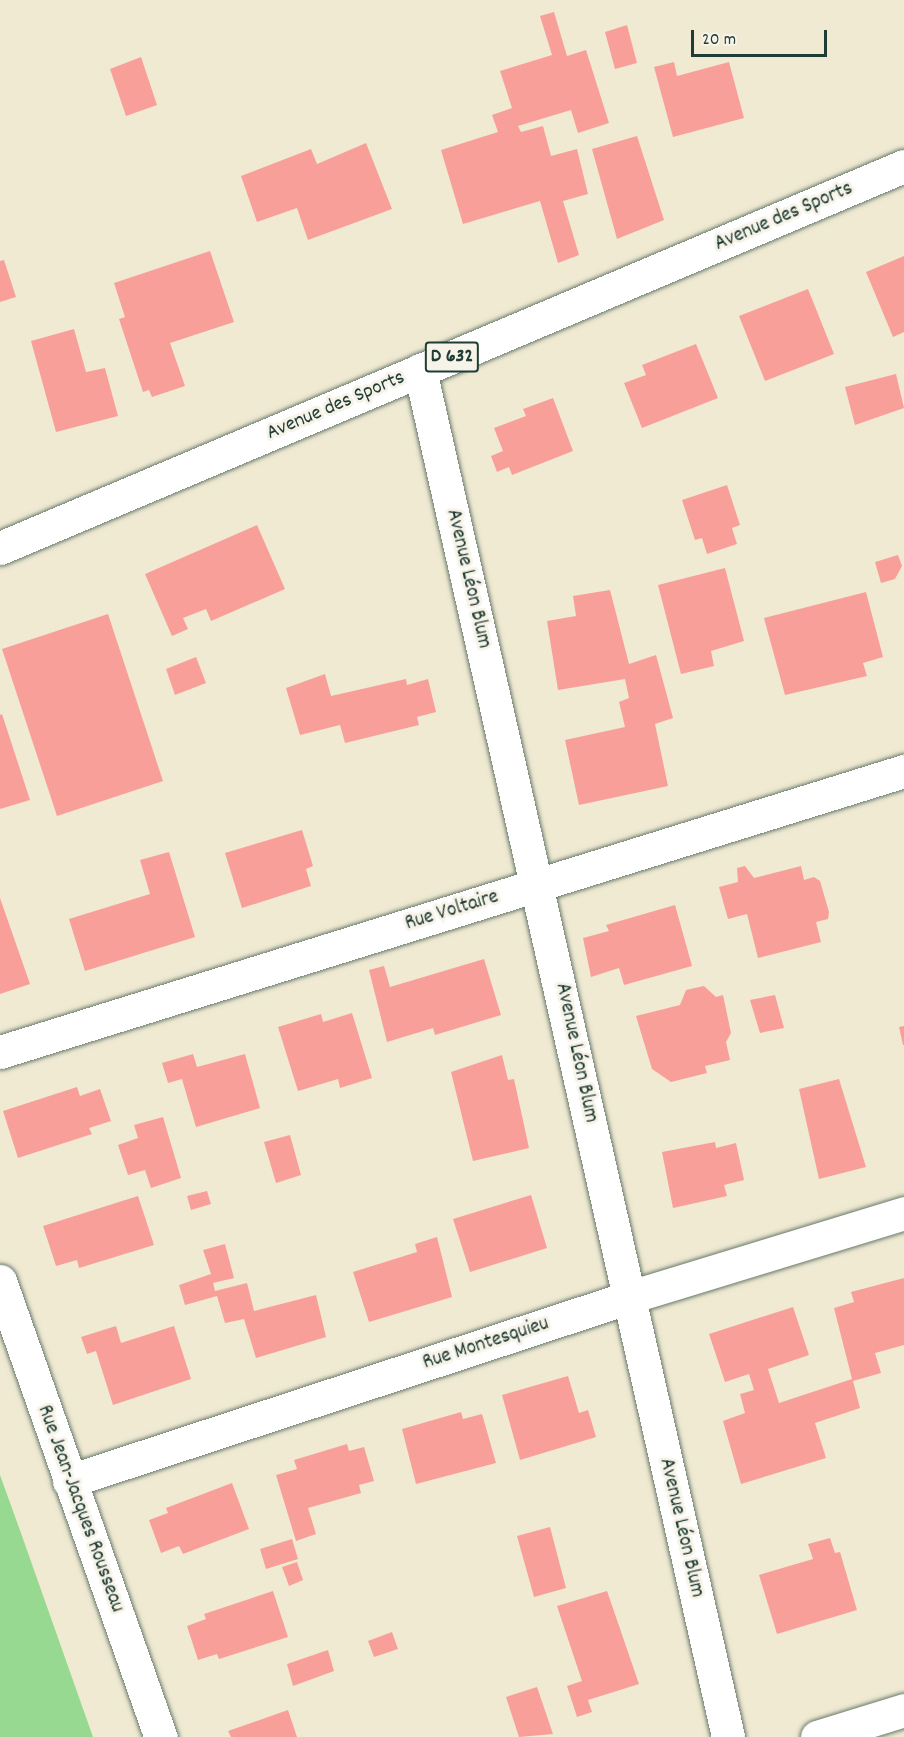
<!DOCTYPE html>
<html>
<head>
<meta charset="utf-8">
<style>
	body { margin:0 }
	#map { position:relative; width:904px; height:1737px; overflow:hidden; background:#f0ead3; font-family:Dekko,sans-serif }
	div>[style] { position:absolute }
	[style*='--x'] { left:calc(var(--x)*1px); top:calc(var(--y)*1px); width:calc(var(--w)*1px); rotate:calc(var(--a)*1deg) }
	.green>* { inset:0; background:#97d990 }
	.building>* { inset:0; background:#f99f9a }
	.roads { filter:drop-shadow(0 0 2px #687a6c) drop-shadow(0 0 2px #687a6c) }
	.minor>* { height:33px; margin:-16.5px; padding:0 16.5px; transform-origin:16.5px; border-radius:16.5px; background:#fff }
	.primary>* { height:33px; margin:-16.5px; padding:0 16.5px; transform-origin:16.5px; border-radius:16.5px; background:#fff }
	span { translate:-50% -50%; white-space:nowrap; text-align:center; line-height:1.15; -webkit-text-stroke:6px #f7f3e8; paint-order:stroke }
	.shield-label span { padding:2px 4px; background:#f7f3e8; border:2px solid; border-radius:4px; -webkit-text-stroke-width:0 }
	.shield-label { font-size:20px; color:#1f3d34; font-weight:700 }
	.street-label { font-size:21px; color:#1f3d34 }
	.scale { position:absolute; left:691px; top:30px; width:136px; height:27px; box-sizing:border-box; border:3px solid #1f3d34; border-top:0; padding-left:8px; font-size:18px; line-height:21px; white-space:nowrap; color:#1f3d34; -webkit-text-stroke:4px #f7f3e8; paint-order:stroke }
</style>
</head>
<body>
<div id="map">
	<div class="green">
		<div style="clip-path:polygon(0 1475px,22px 1536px,93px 1737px,0 1737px)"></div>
	</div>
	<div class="building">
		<div style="clip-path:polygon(554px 12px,567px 56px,586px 50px,609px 123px,578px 133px,571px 110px,518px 126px,521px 132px,543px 126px,551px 156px,577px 149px,588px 194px,563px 201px,579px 255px,558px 263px,540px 201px,463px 224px,441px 150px,498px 132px,492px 115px,512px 108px,500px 71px,552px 55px,540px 16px)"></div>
		<div style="clip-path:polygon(627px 25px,637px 63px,615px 69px,605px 32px)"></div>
		<div style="clip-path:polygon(141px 57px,157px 105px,126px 116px,110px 69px)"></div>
		<div style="clip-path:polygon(674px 62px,677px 76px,729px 62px,744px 118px,673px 137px,654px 67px)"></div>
		<div style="clip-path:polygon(637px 136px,664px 220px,617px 239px,592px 149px)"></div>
		<div style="clip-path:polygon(366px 143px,392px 209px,308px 240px,297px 208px,257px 222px,241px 176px,311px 149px,317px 164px)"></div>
		<div style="clip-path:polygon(210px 251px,234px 322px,170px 343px,185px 386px,152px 397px,149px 390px,143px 392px,119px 319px,125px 317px,114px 283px)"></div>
		<div style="clip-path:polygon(904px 256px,904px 332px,893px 337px,866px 272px)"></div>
		<div style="clip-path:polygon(4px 260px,16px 297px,0 302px,0 261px)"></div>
		<div style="clip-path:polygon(808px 289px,834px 354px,765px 381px,739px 316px)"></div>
		<div style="clip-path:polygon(74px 329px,86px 372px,105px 368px,118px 416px,56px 432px,31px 341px)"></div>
		<div style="clip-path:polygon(696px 344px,718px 398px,642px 428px,624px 383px,646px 375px,642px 365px)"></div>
		<div style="clip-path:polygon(896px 374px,904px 408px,855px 425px,845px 387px)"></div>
		<div style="clip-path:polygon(553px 398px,573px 451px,512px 475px,509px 467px,497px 472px,491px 456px,503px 451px,494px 428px,526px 416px,523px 409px)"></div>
		<div style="clip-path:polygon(727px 485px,740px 525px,732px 528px,737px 544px,707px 554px,702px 538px,695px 540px,682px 500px)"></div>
		<div style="clip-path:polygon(257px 525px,285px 589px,211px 621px,206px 609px,183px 618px,188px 629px,172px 636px,145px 574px)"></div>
		<div style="clip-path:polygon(898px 555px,902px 566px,895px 579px,881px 583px,875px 562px)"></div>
		<div style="clip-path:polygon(725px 568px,744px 641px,711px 651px,714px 666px,681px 674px,658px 585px)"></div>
		<div style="clip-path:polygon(610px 590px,629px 664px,656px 655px,673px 718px,655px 724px,668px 786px,579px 805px,565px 740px,625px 727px,619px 702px,629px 698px,625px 679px,558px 690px,547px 621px,576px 616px,573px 596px)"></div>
		<div style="clip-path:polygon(866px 592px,883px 657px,863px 663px,867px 676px,785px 695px,764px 618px)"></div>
		<div style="clip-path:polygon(108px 614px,163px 781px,57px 816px,2px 649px)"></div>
		<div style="clip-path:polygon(196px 657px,206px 683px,175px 695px,166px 669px)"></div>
		<div style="clip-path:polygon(325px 674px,331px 696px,406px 679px,407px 685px,428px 679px,436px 712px,417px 717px,419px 725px,345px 743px,340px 725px,300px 735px,286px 688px)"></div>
		<div style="clip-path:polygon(2px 714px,30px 800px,0 809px,0 715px)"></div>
		<div style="clip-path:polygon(302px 830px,313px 866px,306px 869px,311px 886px,242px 908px,225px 853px)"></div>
		<div style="clip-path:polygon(169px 852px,195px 937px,85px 971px,69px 919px,150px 894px,140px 860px)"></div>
		<div style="clip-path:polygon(745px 866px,754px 878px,801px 866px,804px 880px,814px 877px,820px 881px,829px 912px,828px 919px,816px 922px,821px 942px,758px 958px,747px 914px,728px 919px,719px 887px,738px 882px,737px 868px)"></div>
		<div style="clip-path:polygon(0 898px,30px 984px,0 994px)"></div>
		<div style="clip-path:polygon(675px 905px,692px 966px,624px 985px,619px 968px,591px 977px,583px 938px,609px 931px,606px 925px)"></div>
		<div style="clip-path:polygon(484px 959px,501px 1015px,435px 1035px,433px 1028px,387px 1042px,369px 970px,384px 966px,390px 987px)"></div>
		<div style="clip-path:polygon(704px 986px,716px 997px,723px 995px,731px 1033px,726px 1042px,730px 1060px,705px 1066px,707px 1073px,671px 1082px,652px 1069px,636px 1016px,680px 1005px,686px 990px)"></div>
		<div style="clip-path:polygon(775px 995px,784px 1028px,760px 1033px,750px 1000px)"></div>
		<div style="clip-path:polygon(352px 1013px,372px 1078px,340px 1088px,338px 1079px,298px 1091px,278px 1027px,321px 1014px,323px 1022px)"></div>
		<div style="clip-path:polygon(904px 1026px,904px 1045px,903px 1045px,899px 1027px)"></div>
		<div style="clip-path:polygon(193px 1054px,197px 1067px,245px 1054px,260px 1108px,196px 1127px,182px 1079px,168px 1083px,162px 1063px)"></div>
		<div style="clip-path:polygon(502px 1055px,508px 1080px,514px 1079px,529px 1148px,473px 1161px,451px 1072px)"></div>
		<div style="clip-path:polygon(839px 1079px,866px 1167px,819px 1179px,799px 1089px)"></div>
		<div style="clip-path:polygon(77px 1087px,80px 1096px,100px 1089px,111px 1121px,89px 1128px,92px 1134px,18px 1158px,3px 1111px)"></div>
		<div style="clip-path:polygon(163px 1117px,181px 1178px,151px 1188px,145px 1170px,128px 1175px,118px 1145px,138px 1138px,134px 1125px)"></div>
		<div style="clip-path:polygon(290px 1135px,301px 1175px,276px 1183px,264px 1142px)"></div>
		<div style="clip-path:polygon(715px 1142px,716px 1148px,736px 1143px,744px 1180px,724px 1185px,727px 1196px,673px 1208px,662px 1152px)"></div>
		<div style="clip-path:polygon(207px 1191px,211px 1204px,191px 1210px,187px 1196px)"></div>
		<div style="clip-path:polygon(531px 1195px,547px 1248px,470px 1272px,453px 1219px)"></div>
		<div style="clip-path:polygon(138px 1196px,154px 1245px,79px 1268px,77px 1260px,56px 1266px,43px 1226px)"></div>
		<div style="clip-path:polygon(437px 1237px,452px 1297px,369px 1322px,353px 1272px,417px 1252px,415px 1244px)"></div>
		<div style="clip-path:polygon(225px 1244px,234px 1278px,213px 1283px,215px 1291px,247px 1283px,254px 1311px,316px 1295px,326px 1337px,256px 1358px,244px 1319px,225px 1323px,217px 1296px,185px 1305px,179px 1285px,211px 1274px,203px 1250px)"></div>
		<div style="clip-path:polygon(904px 1278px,904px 1345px,875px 1353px,881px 1373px,853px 1381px,860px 1408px,815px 1423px,826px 1458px,741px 1484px,723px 1421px,745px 1413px,740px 1394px,754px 1390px,749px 1374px,725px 1382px,709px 1334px,793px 1307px,809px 1355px,768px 1369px,779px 1403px,852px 1379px,834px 1308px,854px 1302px,851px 1292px)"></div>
		<div style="clip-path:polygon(116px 1326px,121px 1343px,174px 1326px,191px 1379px,113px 1405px,96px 1351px,87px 1354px,81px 1337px)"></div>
		<div style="clip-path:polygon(568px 1376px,579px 1413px,588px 1410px,596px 1437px,520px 1460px,502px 1395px)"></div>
		<div style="clip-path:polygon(461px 1412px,463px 1419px,482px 1414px,496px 1463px,416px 1484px,402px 1429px)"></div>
		<div style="clip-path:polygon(347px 1444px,349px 1451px,364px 1447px,374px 1481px,359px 1485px,361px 1493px,308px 1508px,316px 1534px,296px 1541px,276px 1475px,297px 1469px,294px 1460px)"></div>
		<div style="clip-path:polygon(232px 1483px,249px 1529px,183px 1554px,179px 1546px,161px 1553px,149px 1520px,168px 1513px,166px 1508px)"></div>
		<div style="clip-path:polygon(550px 1527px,566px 1588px,534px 1597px,517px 1536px)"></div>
		<div style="clip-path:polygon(830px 1538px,835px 1553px,840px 1552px,857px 1610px,777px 1634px,759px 1575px,813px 1559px,808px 1544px)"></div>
		<div style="clip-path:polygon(292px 1539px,298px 1559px,266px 1569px,260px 1549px)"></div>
		<div style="clip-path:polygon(297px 1562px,303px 1580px,289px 1586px,282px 1567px)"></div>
		<div style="clip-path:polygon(273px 1591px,288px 1637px,219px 1659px,217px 1654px,198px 1660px,187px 1626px,206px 1619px,204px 1614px)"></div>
		<div style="clip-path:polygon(607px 1591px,639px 1684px,588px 1700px,592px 1712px,577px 1717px,567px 1686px,582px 1681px,557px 1606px)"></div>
		<div style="clip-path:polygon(392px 1632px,398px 1649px,374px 1657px,368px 1641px)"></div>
		<div style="clip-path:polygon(328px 1650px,334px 1671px,293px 1686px,287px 1664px)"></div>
		<div style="clip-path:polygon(537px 1687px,553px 1734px,519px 1737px,506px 1697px)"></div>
		<div style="clip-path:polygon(288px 1710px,297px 1737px,231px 1737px,228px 1731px)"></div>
	</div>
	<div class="roads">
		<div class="minor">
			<div style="--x:420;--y:370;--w:1401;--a:77.3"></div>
			<div style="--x:0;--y:1052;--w:947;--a:-17.27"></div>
			<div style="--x:0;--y:1281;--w:484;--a:70.6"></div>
			<div style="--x:69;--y:1481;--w:590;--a:-18.16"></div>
			<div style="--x:630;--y:1297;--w:287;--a:-17"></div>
			<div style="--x:817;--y:1737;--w:91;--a:-17.2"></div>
		</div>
		<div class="primary">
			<div style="--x:0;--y:548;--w:981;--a:-22.91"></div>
		</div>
	</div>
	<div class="shield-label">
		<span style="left:452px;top:357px">D 632</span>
	</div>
	<div class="street-label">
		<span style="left:784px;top:217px;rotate:-23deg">Avenue des Sports</span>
		<span style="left:336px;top:406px;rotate:-23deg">Avenue des Sports</span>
		<span style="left:468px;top:579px;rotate:77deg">Avenue Léon Blum</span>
		<span style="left:452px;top:911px;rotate:-17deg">Rue Voltaire</span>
		<span style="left:576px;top:1053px;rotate:78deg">Avenue Léon Blum</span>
		<span style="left:486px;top:1344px;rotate:-18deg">Rue Montesquieu</span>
		<span style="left:80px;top:1509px;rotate:70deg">Rue Jean-Jacques Rousseau</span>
		<span style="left:681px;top:1528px;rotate:77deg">Avenue Léon Blum</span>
	</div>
	<div class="scale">20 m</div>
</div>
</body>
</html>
